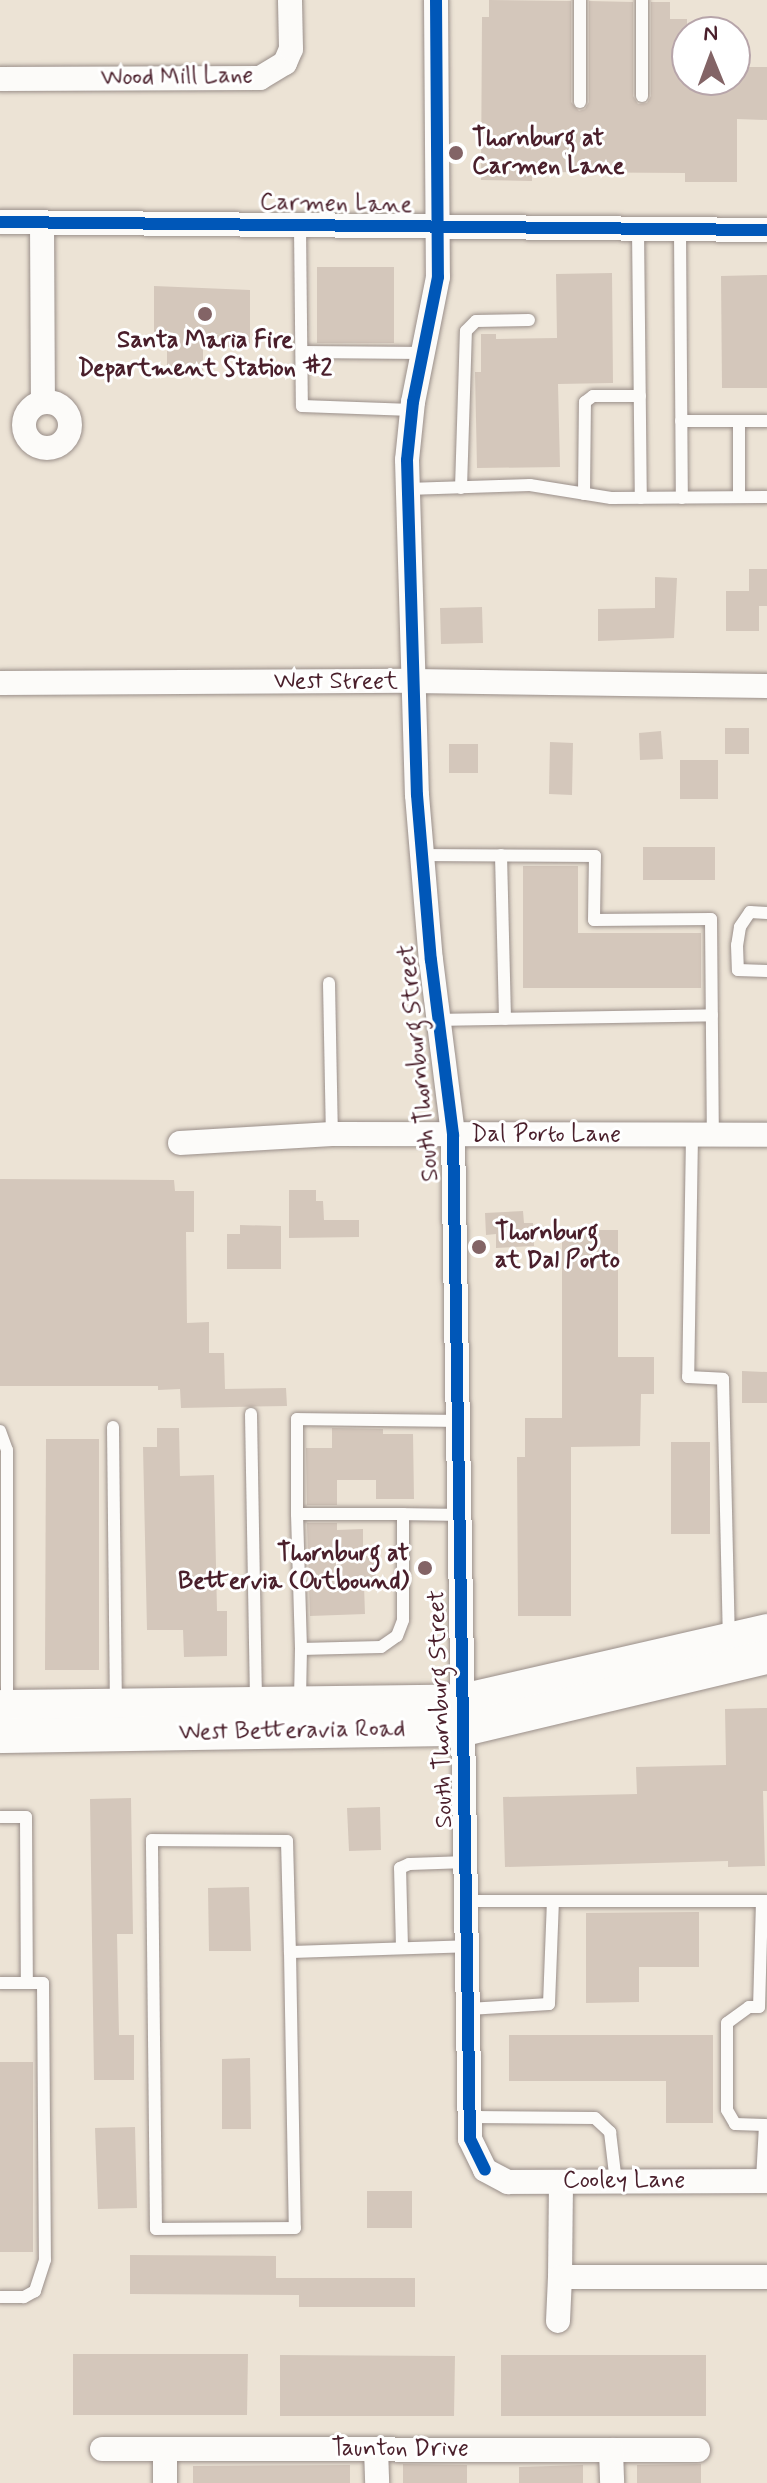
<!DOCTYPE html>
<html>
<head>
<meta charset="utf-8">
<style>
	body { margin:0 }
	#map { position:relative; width:767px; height:2483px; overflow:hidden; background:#ece3d5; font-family:Mynerve,sans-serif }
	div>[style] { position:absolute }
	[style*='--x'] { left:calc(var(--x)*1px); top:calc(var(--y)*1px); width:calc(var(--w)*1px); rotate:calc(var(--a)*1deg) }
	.building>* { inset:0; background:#d4c7bb }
	.roads { filter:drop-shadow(0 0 2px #9a8f8a) drop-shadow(0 0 2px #9a8f8a) }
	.service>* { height:12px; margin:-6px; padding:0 6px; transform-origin:6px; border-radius:6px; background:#fcfbf9 }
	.minor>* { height:24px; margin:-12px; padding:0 12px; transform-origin:12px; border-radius:12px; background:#fcfbf9 }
	.minor>.ring { margin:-12px; padding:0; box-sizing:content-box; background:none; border:24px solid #fcfbf9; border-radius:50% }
	.secondary>* { height:34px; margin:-17px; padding:0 17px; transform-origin:17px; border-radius:17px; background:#fcfbf9 }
	.cycleway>* { height:12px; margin:-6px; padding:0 6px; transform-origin:6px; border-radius:6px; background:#0057b8 }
	.dots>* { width:22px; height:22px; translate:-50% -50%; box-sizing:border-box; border:4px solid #fff; border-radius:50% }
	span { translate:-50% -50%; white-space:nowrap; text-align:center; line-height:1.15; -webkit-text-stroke:6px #fff; paint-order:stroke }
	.street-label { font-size:24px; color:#4a1f2b }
	.poi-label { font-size:24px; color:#4a1f2b; font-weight:700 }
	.left { translate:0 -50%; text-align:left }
	.right { translate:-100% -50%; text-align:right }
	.north { position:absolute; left:671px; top:16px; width:80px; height:80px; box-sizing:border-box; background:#fff; border:2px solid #b7a5aa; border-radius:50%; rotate:359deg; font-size:22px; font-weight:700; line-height:32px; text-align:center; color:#4a1f2b }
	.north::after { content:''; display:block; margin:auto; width:28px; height:36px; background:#836466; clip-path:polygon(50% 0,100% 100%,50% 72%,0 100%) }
</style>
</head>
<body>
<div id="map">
	<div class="building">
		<div style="clip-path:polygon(489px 0,571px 1px,571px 102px,579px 111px,585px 109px,589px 102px,589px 1px,633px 2px,633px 96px,638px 104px,647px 103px,651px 96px,651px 2px,670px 2px,670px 19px,687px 19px,687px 80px,735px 80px,735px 67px,767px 67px,767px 120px,737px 119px,737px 182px,685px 182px,685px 173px,532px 172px,532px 181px,481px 180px,482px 17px,489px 17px)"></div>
		<div style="clip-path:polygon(317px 267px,394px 267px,394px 343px,317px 343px)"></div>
		<div style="clip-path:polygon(612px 273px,613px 383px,558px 384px,560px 467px,477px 468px,475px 372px,481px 372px,481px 334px,496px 334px,496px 339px,557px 338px,556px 274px)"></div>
		<div style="clip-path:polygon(767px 275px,767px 388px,722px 388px,721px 276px)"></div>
		<div style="clip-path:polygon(154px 286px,250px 290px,250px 347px,203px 347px,203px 373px,167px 373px,167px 346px,154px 347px)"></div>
		<div style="clip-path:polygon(749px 569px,767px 569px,767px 606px,759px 606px,759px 631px,726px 631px,726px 591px,749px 591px)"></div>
		<div style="clip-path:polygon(655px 577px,677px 578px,674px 638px,598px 641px,598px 609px,655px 608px)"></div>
		<div style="clip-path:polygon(482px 607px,483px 643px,441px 644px,440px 608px)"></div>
		<div style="clip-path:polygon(725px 728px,749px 728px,749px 754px,725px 754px)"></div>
		<div style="clip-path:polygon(661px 731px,663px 759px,640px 760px,639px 733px)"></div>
		<div style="clip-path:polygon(550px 742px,573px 743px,572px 795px,549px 794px)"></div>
		<div style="clip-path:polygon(449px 744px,478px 744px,478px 773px,449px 773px)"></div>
		<div style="clip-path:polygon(680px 760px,718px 760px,718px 799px,680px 799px)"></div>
		<div style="clip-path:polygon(643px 847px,715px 847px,715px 880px,643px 880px)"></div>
		<div style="clip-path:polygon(523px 866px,578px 866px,578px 933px,701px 933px,701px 988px,523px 988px)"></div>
		<div style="clip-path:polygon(0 1179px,174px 1180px,175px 1191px,194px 1191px,194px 1232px,186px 1232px,187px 1323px,209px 1322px,209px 1353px,224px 1353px,225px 1389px,286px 1388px,287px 1406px,181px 1408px,180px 1389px,158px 1390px,158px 1386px,0 1386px)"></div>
		<div style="clip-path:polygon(289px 1190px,316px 1190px,316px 1201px,323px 1201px,324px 1220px,359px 1220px,359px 1237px,289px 1238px)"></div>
		<div style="clip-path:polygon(523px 1211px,524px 1223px,533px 1223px,534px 1246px,496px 1248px,496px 1234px,486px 1235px,485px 1213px)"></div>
		<div style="clip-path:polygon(240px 1225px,281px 1226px,281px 1269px,227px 1269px,227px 1234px,240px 1234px)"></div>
		<div style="clip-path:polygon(562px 1230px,618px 1230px,618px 1357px,654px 1357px,654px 1394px,641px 1394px,640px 1446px,571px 1447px,571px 1616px,518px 1616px,517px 1457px,525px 1457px,525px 1418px,562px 1418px)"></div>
		<div style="clip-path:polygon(742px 1371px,767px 1372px,767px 1403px,742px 1403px)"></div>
		<div style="clip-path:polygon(157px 1428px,179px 1428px,180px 1476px,214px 1475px,217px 1611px,227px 1611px,227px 1656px,184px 1657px,183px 1630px,147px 1630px,143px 1447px,157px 1447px)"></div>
		<div style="clip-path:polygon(332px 1428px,383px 1429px,383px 1434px,413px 1434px,414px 1499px,376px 1499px,376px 1480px,337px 1480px,337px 1505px,307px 1505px,306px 1448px,332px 1448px)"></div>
		<div style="clip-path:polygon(46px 1439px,99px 1439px,99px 1670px,45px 1670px)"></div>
		<div style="clip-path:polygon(671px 1442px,710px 1442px,710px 1534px,671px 1534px)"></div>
		<div style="clip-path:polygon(307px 1523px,337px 1523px,337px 1530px,363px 1529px,363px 1556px,376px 1556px,376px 1585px,364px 1586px,365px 1614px,310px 1616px)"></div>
		<div style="clip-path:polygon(767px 1708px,767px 1791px,763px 1791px,765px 1866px,728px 1867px,728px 1861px,505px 1867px,503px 1797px,637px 1794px,636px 1767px,726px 1765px,725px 1709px)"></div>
		<div style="clip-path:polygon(131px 1798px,133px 1934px,117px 1934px,119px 2035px,134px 2035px,134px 2080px,94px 2080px,90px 1799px)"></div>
		<div style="clip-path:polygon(380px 1807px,381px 1850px,349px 1851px,347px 1808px)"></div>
		<div style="clip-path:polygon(249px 1887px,251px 1951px,209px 1951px,208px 1888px)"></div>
		<div style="clip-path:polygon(699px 1912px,699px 1967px,639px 1967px,639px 2002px,586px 2003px,586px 1913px)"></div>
		<div style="clip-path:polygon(509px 2035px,713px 2035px,713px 2123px,666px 2123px,666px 2081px,509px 2081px)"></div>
		<div style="clip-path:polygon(250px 2058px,251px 2129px,222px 2129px,222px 2059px)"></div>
		<div style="clip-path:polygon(0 2062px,33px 2062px,33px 2252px,0 2252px)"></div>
		<div style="clip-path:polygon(135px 2127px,137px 2208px,98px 2209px,95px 2128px)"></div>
		<div style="clip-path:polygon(367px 2191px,412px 2191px,412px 2228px,367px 2228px)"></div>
		<div style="clip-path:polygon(130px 2255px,276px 2256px,276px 2278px,415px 2278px,415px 2307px,299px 2307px,299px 2295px,130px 2294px)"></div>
		<div style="clip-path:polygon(73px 2354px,248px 2354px,247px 2415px,73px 2415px)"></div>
		<div style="clip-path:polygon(280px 2355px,455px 2356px,454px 2416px,280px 2416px)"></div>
		<div style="clip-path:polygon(501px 2355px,706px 2355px,706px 2416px,501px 2416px)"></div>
		<div style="clip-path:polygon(403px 2464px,467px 2465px,467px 2483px,403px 2483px)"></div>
		<div style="clip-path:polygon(701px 2464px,701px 2483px,637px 2483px,637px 2465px)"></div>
		<div style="clip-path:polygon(350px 2465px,350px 2483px,193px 2483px,193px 2466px)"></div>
		<div style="clip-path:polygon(583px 2465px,583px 2483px,519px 2483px,519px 2467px)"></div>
	</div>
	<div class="roads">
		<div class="service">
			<div style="--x:580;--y:0;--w:102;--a:90"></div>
			<div style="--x:642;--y:96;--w:96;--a:-90"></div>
			<div style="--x:300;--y:226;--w:180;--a:89.4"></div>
			<div style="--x:302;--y:406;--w:110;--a:2.1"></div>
			<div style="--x:638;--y:229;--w:269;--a:89.4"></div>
			<div style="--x:680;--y:230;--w:268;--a:89.6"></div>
			<div style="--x:302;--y:352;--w:122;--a:0.5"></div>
			<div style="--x:681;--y:421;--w:86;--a:0"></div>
			<div style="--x:461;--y:488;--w:157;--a:-88.2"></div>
			<div style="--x:466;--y:331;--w:14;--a:-45"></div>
			<div style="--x:476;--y:321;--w:53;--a:-1.1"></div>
			<div style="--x:407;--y:489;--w:123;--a:-1.9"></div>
			<div style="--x:530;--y:485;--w:82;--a:9.1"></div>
			<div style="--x:611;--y:498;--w:156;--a:-0.4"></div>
			<div style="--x:584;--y:494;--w:92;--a:-89.4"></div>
			<div style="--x:585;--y:402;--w:10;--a:-37"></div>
			<div style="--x:593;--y:396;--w:47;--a:0"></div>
			<div style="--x:739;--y:497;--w:76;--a:-90"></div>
			<div style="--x:422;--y:855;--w:173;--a:0.3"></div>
			<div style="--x:595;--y:856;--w:64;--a:90.9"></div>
			<div style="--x:594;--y:920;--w:117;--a:-0.5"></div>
			<div style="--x:711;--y:919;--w:216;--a:89.5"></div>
			<div style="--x:501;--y:855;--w:164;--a:88.6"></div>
			<div style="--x:767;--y:913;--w:17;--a:-177"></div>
			<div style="--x:750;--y:912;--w:18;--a:124"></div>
			<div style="--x:740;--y:927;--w:18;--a:99"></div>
			<div style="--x:737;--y:945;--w:25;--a:88"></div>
			<div style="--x:738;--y:970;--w:29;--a:2"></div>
			<div style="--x:329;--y:983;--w:151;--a:88.9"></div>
			<div style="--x:439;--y:1020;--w:273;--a:-1"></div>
			<div style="--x:692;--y:1135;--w:242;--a:90.9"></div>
			<div style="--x:688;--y:1377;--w:35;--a:3"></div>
			<div style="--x:723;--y:1379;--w:258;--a:88.7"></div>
			<div style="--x:251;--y:1414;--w:287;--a:89"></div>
			<div style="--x:113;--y:1427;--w:276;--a:89.4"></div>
			<div style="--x:0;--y:1431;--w:20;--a:70"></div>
			<div style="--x:7;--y:1450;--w:256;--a:90"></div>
			<div style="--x:297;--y:1514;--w:95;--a:-90"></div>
			<div style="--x:297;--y:1419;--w:159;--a:0.7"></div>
			<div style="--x:403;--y:1514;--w:55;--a:1"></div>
			<div style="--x:300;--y:1700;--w:51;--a:-88.9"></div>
			<div style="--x:301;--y:1649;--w:80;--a:-1.4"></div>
			<div style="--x:381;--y:1647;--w:19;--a:-35"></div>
			<div style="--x:397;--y:1636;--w:17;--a:-69"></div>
			<div style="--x:403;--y:1620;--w:106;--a:-90"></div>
			<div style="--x:403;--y:1514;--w:106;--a:180"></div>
			<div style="--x:297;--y:1514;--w:135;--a:88.3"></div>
			<div style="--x:0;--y:1817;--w:26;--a:0"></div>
			<div style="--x:26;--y:1817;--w:166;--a:89.7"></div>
			<div style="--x:468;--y:1901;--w:299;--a:0"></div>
			<div style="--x:762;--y:1901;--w:106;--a:91.6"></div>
			<div style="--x:759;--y:2007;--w:10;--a:180"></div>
			<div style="--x:749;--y:2007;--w:27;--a:144"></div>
			<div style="--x:727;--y:2023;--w:87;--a:90"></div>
			<div style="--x:727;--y:2110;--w:16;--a:60"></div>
			<div style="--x:735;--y:2124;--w:30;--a:2"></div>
			<div style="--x:765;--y:2125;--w:56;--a:93.1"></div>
			<div style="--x:402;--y:1948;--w:80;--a:-91.4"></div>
			<div style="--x:400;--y:1868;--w:10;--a:-24"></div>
			<div style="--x:409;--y:1864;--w:58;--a:-2"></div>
			<div style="--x:290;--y:1952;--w:276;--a:89"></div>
			<div style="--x:295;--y:2228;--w:139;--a:179.6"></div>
			<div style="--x:156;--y:2229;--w:389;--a:-90.6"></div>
			<div style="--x:152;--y:1840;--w:135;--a:0.4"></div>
			<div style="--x:287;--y:1841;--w:111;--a:88.5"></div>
			<div style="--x:290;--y:1952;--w:178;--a:-1.9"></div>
			<div style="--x:0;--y:1983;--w:43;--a:0"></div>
			<div style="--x:43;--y:1983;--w:277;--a:89.6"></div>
			<div style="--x:45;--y:2260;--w:33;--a:108"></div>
			<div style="--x:35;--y:2291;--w:13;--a:151"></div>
			<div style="--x:24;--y:2297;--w:24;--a:180"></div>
			<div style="--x:469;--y:2009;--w:80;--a:-3.6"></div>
			<div style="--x:549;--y:2004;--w:103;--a:-87.8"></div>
			<div style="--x:470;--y:2117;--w:125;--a:0.5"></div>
			<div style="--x:595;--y:2118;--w:21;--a:43"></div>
			<div style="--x:610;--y:2132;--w:50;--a:83.2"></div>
		</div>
		<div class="minor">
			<div style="--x:436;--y:0;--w:277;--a:89.6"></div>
			<div style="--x:438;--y:277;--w:127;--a:101.3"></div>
			<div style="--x:413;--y:402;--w:58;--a:95.9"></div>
			<div style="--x:407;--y:460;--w:335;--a:88.3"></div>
			<div style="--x:417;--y:795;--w:166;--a:85.2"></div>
			<div style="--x:431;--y:960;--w:176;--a:82.8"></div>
			<div style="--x:453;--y:1135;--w:1004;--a:89.03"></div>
			<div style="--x:470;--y:2139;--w:34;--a:64"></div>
			<div style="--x:485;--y:2170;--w:26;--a:28"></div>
			<div style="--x:508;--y:2182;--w:259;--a:-0.2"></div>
			<div style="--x:0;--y:79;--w:260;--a:-0.2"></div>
			<div style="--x:260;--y:78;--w:29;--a:-31"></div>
			<div style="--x:285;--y:63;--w:15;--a:-67"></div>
			<div style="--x:291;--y:49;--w:49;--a:-91.2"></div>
			<div style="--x:0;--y:222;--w:767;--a:0.6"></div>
			<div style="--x:42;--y:223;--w:179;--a:89.7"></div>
			<div class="ring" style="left:24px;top:402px;width:22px;height:22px"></div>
			<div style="--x:0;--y:683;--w:413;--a:-0.3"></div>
			<div style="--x:413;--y:681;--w:354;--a:0.8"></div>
			<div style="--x:180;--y:1143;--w:152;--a:-3.4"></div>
			<div style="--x:332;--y:1134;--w:435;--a:0.1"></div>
			<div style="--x:561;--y:2182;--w:95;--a:90.6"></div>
			<div style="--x:560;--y:2277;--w:207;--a:0"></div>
			<div style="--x:558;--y:2321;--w:44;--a:-87.4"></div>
			<div style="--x:102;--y:2449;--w:596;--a:0.1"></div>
			<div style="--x:165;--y:2449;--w:34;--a:90"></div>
			<div style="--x:376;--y:2449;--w:34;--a:88"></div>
			<div style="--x:611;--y:2450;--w:33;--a:88"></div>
		</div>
		<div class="secondary">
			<div style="--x:0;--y:1707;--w:462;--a:-0.7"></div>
			<div style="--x:462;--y:1701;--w:313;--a:-12.9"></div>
			<div style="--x:0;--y:1736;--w:464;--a:-0.9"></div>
			<div style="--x:464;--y:1729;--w:311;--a:-13.4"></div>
		</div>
	</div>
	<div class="cycleway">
		<div style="--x:436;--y:0;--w:277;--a:89.6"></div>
		<div style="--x:438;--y:277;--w:127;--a:101.3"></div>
		<div style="--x:413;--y:402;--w:58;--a:95.9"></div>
		<div style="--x:407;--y:460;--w:335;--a:88.3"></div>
		<div style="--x:417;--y:795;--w:166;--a:85.2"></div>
		<div style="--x:431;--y:960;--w:176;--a:82.8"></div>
		<div style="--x:453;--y:1135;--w:1004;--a:89.03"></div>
		<div style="--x:470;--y:2139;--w:34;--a:64"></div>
		<div style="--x:0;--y:222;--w:767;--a:0.6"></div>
	</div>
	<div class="dots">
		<div style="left:456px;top:153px;background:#836466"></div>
		<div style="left:205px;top:314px;background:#836466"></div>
		<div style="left:479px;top:1247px;background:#836466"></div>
		<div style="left:425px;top:1568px;background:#836466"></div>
	</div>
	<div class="street-label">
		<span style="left:177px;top:77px;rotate:-1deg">Wood Mill Lane</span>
		<span style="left:336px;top:204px;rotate:1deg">Carmen Lane</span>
		<span style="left:336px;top:682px">West Street</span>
		<span style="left:419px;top:1063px;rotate:-96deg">South Thornburg Street</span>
		<span style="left:546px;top:1135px">Dal Porto Lane</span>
		<span style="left:441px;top:1709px;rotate:-92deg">South Thornburg Street</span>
		<span style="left:292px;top:1731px;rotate:-1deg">West Betteravia Road</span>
		<span style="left:624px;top:2181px">Cooley Lane</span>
		<span style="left:400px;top:2449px">Taunton Drive</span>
	</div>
	<div class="poi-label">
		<span class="left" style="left:472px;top:153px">Thornburg at<br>Carmen Lane</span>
		<span style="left:205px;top:355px">Santa Maria Fire<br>Department Station #2</span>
		<span class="left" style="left:495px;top:1247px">Thornburg<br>at Dal Porto</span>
		<span class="right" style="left:409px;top:1568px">Thornburg at<br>Bettervia (Outbound)</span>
	</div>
	<div class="north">N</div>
</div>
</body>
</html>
